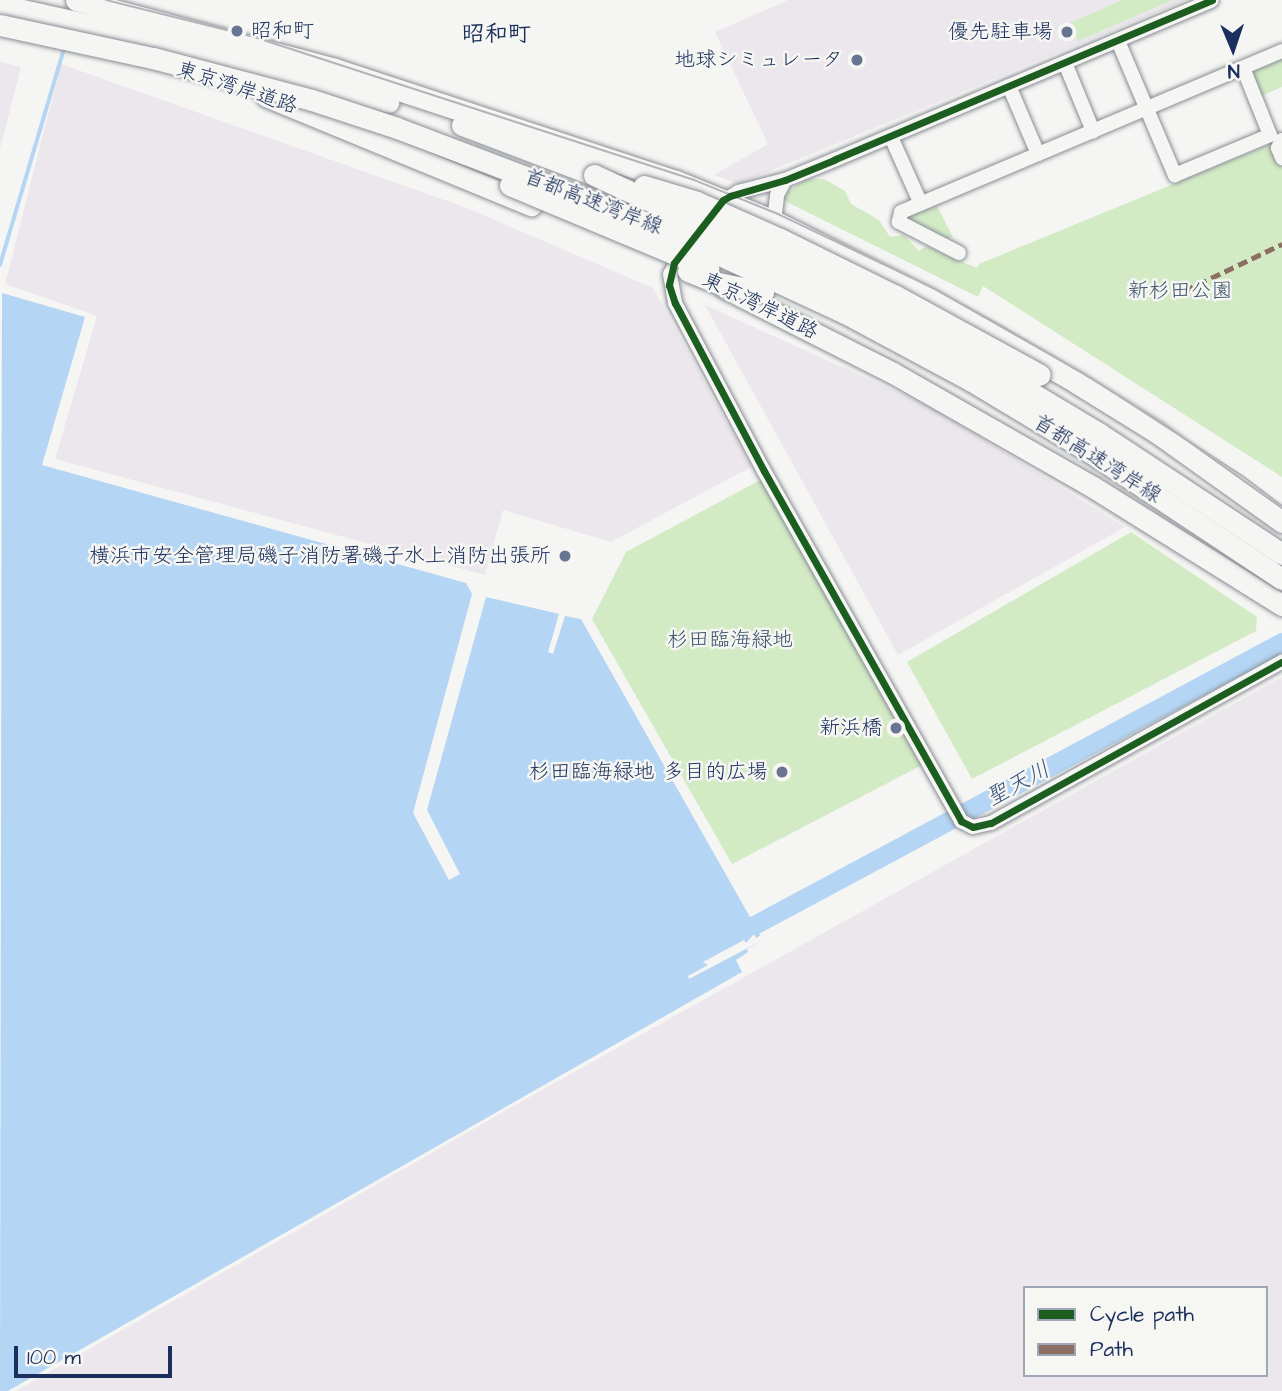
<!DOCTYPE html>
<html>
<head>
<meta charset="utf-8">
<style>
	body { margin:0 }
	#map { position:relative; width:1282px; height:1391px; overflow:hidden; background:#f5f5f3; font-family:"Architects Daughter","Klee One",sans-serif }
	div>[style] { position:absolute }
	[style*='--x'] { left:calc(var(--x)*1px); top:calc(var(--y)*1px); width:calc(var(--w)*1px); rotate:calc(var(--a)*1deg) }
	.built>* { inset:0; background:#ece7ec }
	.green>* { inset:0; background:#d3ebc5 }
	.water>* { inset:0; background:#b4d5f3 }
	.pier>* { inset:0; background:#f5f5f3 }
	.stream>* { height:3.5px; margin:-1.75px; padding:0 1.75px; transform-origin:1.75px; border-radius:1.75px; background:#b4d5f3 }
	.river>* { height:19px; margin:-9.5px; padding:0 9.5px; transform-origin:9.5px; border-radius:9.5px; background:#b4d5f3 }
	.roads { filter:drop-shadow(0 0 2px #898d95) drop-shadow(0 0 2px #898d95) }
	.minor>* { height:14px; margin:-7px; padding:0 7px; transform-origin:7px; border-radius:7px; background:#f5f5f3 }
	.highway>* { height:21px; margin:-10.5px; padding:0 10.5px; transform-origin:10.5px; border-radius:10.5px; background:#f5f5f3 }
	.tram>* { height:2px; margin:-1px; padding:0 1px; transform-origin:1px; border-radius:1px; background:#b2b4b9 }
	.bridges { filter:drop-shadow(0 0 2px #898d95) drop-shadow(0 0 2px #898d95) }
	.highway-bridge>* { height:21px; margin:-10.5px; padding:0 10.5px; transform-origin:10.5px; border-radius:10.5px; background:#f5f5f3 }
	.quiet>* { height:5px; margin-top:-2.5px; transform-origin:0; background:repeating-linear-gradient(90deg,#8d6e63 0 10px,transparent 0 15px) }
	.cycleway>* { height:7px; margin:-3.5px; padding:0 3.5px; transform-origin:3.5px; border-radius:3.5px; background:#1b5e20 }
	.dots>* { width:19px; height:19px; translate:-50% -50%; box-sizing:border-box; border:4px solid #f6f6f2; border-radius:50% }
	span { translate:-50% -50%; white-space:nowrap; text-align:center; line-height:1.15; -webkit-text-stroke:5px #f6f6f2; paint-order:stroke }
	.poi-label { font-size:21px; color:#1b2f5e }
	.left { translate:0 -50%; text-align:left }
	.right { translate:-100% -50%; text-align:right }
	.street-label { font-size:21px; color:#1b2f5e }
	.park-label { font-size:21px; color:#3a536b }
	.neighbourhood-label { font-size:23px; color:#1b2f5e; font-weight:700 }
	.water-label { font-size:23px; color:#3a5583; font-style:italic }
	.legend { position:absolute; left:1023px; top:1286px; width:245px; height:91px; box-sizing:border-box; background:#f6f6f2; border:2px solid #9ea6b7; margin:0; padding:9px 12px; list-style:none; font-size:21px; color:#1b2f5e }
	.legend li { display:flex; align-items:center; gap:14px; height:35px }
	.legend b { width:35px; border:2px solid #9ea6b7 }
	.north { position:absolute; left:1198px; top:14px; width:70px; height:70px; -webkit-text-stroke:5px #f6f6f2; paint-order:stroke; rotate:178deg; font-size:19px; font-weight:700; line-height:28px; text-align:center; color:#1b2f5e }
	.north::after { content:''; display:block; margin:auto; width:24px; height:32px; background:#1b2f5e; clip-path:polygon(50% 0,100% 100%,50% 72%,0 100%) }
	.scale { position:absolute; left:14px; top:1346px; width:158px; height:32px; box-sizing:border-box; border:4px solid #1b2f5e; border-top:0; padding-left:9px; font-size:21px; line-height:24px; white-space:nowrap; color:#1b2f5e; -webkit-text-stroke:5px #f6f6f2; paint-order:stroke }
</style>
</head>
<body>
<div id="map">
	<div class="built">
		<div style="clip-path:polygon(788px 0,1186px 0,738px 184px,714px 175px,768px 144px,715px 32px)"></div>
		<div style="clip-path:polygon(0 62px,21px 67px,0 149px)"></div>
		<div style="clip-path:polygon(61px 64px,467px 208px,653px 288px,751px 467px,611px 542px,503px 510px,485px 575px,55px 459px,97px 316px,5px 284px)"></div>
		<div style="clip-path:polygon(705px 305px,933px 408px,1125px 527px,898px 655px)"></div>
		<div style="clip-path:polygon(evenodd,1282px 677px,1282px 1391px,16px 1391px,524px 1100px,1282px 677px,1025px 1288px,1266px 1288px,1266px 1375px,1025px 1375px,1025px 1288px)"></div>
	</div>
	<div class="green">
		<div style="clip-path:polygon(1122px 0,1173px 0,1078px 41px,1070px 23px)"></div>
		<div style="clip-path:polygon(1282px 54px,1282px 87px,1261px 96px,1247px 68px)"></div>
		<div style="clip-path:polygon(1273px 143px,1282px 166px,1282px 477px,983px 286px,978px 297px,783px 200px,785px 194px,806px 179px,824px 179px,845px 191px,851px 204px,879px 220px,890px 237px,904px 235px,919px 251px,926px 246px,977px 268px,979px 264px)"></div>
		<div style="clip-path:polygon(934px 200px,953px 237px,941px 240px,904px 224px,906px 211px)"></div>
		<div style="clip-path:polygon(764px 478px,924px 764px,732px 864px,592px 619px,626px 552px)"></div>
		<div style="clip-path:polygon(1131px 532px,1257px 617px,1256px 631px,972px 779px,907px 662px)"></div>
	</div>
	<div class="water">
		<div style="clip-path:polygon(2px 293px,85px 317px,42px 465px,466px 583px,472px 594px,413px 813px,449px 880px,460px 874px,427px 810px,486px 597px,559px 614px,548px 652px,553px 654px,565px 616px,581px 619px,763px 940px,747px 949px,748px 952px,736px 960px,742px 972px,8px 1391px,0 1391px)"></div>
	</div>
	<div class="pier">
		<div style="clip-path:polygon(754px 934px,756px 938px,763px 934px,765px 939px,689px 979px,688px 976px,708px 965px,703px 962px,744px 940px,746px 943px)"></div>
	</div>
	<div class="stream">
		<div style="--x:0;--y:265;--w:228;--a:-73.5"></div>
	</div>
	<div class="river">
		<div style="--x:754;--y:925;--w:599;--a:-28.19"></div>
	</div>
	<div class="roads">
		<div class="minor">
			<div style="--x:1118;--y:41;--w:146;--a:67"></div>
			<div style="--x:1175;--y:175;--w:103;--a:-22.8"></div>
			<div style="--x:1270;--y:135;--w:72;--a:-111.9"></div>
			<div style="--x:1065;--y:63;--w:74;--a:67.6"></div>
			<div style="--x:1009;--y:86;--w:74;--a:66.9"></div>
			<div style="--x:891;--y:137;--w:73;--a:65.9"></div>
			<div style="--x:1282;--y:140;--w:9;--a:117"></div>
			<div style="--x:1278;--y:148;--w:11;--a:68"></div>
			<div style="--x:719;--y:204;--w:22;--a:-32"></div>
			<div style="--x:738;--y:192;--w:49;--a:-14.3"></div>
			<div style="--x:785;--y:180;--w:53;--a:-22.2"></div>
			<div style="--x:834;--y:160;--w:410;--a:-22.9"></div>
			<div style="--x:774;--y:221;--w:26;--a:-83"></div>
			<div style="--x:777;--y:195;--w:17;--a:-62"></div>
			<div style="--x:683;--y:251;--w:26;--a:119"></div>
			<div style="--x:670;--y:274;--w:29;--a:80"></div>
			<div style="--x:675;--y:303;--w:190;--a:62.1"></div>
			<div style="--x:764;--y:471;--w:402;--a:60.6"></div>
			<div style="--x:961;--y:821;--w:13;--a:27"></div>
			<div style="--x:973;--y:827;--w:18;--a:-13"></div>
			<div style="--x:991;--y:823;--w:333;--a:-29"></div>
			<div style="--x:959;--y:253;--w:68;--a:-152.7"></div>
			<div style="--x:899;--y:222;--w:10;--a:-79"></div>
			<div style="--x:901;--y:212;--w:414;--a:-22.9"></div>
		</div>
		<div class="highway">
			<div style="--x:76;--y:0;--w:268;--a:14.9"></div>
			<div style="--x:335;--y:69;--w:359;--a:18.2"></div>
			<div style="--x:676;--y:181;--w:106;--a:22.2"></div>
			<div style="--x:774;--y:221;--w:174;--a:26.6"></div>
			<div style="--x:930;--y:299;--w:169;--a:29.7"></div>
			<div style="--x:1077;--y:383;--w:93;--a:31.8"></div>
			<div style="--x:1156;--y:432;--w:155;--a:35.5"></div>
			<div style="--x:0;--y:5;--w:189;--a:12.5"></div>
			<div style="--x:185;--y:46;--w:211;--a:15.4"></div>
			<div style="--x:266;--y:96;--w:287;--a:22.4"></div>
			<div style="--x:462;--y:125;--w:141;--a:20.7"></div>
			<div style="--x:725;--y:288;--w:188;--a:26.8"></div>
			<div style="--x:893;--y:373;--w:230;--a:29.7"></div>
			<div style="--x:1093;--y:487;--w:223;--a:32"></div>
		</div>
	</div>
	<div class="tram">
		<div style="--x:106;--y:0;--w:153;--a:14"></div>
		<div style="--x:254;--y:37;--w:463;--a:18"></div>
		<div style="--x:694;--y:180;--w:91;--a:22"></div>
		<div style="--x:778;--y:214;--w:170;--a:25.5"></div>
		<div style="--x:931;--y:287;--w:85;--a:29"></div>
		<div style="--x:1005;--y:328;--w:99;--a:30.2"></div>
		<div style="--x:1091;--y:378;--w:182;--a:32.9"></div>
		<div style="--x:1244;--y:477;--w:48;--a:37.3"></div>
	</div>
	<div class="bridges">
		<div class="highway-bridge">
			<div style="--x:0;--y:25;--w:157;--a:12.2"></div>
			<div style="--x:153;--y:58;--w:164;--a:14.8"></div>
			<div style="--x:312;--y:100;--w:89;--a:18.2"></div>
			<div style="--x:397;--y:128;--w:290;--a:20.8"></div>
			<div style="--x:668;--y:231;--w:195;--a:24.9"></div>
			<div style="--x:845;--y:313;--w:142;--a:28.2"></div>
			<div style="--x:970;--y:380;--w:140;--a:31"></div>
			<div style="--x:1090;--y:452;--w:230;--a:33.5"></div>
			<div style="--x:594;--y:175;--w:284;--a:24.8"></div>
			<div style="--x:852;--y:294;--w:145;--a:28"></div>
			<div style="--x:980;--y:362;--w:140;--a:31"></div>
			<div style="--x:1100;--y:434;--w:218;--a:33.4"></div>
			<div style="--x:510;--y:185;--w:215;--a:22.7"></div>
			<div style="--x:644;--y:186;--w:55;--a:16.8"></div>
			<div style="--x:697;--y:202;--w:91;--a:24"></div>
			<div style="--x:780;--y:239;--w:127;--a:26.2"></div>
			<div style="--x:894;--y:295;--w:166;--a:28.7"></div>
			<div style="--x:688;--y:271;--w:32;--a:22"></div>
			<div style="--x:718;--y:283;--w:46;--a:11.3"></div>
		</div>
	</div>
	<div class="quiet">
		<div style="--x:1184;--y:291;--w:109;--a:-25.6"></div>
	</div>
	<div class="cycleway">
		<div style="--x:1212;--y:0;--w:410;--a:157.1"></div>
		<div style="--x:834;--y:160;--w:53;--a:157.8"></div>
		<div style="--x:785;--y:180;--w:57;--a:163.8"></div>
		<div style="--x:730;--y:196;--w:8;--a:150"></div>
		<div style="--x:723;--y:200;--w:80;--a:127.9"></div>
		<div style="--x:674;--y:263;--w:23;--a:103"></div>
		<div style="--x:669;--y:285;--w:19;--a:72"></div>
		<div style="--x:675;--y:303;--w:190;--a:62.1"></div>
		<div style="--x:764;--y:471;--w:402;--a:60.6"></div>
		<div style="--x:961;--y:821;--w:13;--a:27"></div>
		<div style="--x:973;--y:827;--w:18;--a:-13"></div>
		<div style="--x:991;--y:823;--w:333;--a:-29"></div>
	</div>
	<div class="dots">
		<div style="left:237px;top:31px;background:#677492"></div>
		<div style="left:1067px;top:32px;background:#677492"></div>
		<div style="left:857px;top:60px;background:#677492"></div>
		<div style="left:565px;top:556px;background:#677492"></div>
		<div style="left:896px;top:728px;background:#677492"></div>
		<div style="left:782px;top:772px;background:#677492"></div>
	</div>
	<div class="poi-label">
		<span class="left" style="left:251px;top:31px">昭和町</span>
		<span class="right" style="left:1053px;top:32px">優先駐車場</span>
		<span class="right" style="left:843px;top:60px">地球シミュレータ</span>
		<span class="right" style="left:551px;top:556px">横浜市安全管理局磯子消防署磯子水上消防出張所</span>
		<span class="right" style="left:882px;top:728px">新浜橋</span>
		<span class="right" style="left:768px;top:772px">杉田臨海緑地 多目的広場</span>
	</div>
	<div class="street-label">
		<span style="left:237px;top:88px;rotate:18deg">東京湾岸道路</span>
		<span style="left:593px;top:202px;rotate:21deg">首都高速湾岸線</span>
		<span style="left:760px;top:306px;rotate:26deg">東京湾岸道路</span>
		<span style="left:1097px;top:459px;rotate:32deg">首都高速湾岸線</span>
	</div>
	<div class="park-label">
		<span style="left:1180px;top:291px">新杉田公園</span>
		<span style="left:730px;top:640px">杉田臨海緑地</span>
	</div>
	<div class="neighbourhood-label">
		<span style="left:496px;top:34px">昭和町</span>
	</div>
	<div class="water-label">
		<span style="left:1018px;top:784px;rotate:-28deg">聖天川</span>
	</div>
	<ul class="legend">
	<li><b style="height:9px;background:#1b5e20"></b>Cycle path</li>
	<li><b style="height:9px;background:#8d6e63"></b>Path</li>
	</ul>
	<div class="north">N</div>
	<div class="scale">100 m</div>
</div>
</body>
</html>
